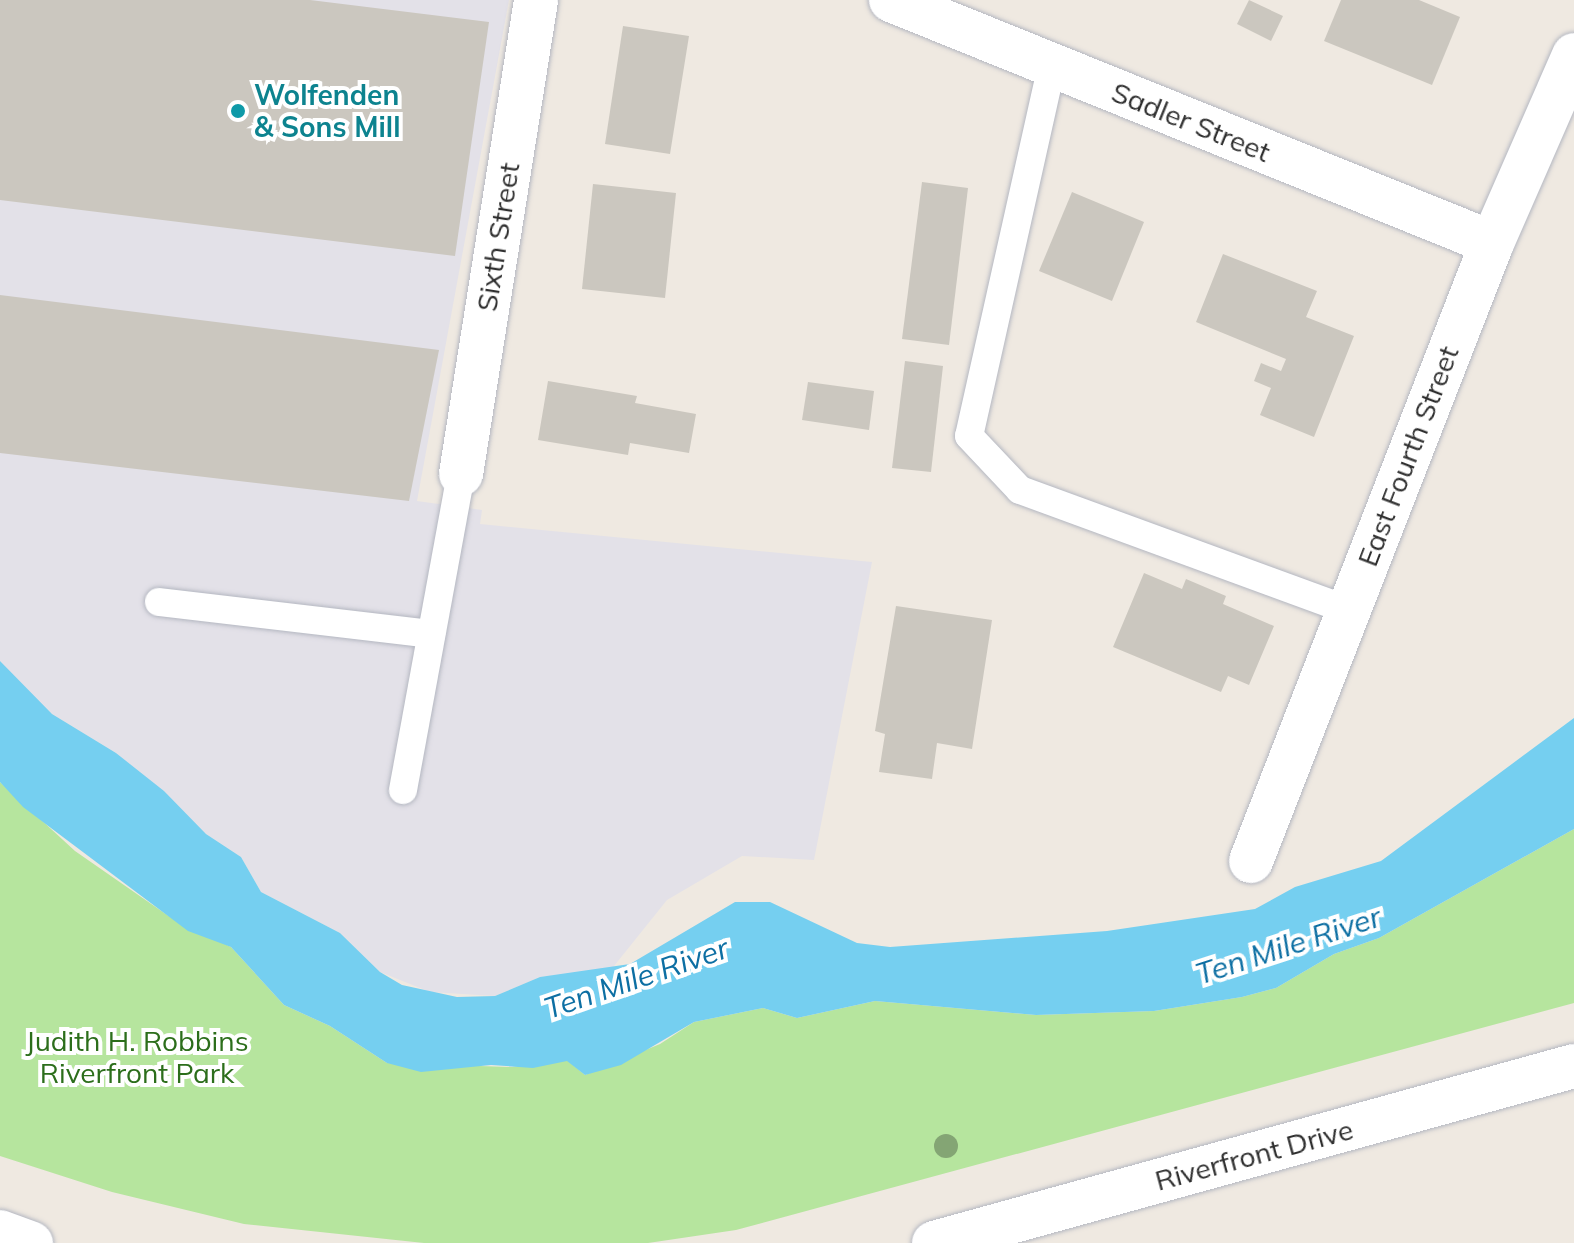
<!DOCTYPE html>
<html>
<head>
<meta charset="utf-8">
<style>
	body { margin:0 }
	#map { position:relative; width:1574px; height:1243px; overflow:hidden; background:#efe9e1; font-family:Mulish,sans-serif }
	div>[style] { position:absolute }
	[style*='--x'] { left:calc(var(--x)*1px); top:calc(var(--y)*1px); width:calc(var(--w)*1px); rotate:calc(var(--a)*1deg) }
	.industrial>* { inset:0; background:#e3e1e8 }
	.green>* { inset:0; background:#b6e59e }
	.water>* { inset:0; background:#75cff0 }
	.building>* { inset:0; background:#cbc7bf }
	.roads { filter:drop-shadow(0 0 2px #b4b7c1) drop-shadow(0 0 2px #b4b7c1) }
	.service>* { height:28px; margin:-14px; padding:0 14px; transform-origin:14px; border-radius:14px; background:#fff }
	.minor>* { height:44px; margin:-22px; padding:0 22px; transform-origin:22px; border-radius:22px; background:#fff }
	.trees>* { width:24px; height:24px; margin:-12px; border-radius:50%; background:#84a574 }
	.dots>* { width:22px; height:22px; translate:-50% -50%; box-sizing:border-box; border:4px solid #fff; border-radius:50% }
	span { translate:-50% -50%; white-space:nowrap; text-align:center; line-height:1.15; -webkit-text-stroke:8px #fff; paint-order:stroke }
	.culture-label { font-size:28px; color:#0d838f; font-weight:700 }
	.left { translate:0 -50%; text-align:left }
	.street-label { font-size:28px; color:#2e2e2e }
	.park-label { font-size:28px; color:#2c6e1b }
	.water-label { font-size:30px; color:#0d6fa3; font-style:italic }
</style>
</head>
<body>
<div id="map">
	<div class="industrial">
		<div style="clip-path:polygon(0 0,509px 0,417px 501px,482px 510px,480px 524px,872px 562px,814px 860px,742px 856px,667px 900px,610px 971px,540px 977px,495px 996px,430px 992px,380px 972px,340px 933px,261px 892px,241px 857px,206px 834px,116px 753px,52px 714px,24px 688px,0 661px)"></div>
	</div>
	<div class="green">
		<div style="clip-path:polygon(0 782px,75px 851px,170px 917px,231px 947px,284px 1005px,330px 1026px,387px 1063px,512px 1067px,567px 1060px,585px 1075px,660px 1044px,694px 1022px,763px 1008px,797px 1018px,875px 1001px,1036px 1015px,1154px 1011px,1242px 997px,1276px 988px,1334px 954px,1379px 938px,1574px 829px,1574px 1003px,736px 1230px,648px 1243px,424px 1243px,244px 1224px,112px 1192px,0 1156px)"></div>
	</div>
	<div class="water">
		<div style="clip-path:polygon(0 661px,52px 714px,116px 753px,164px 791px,206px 834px,241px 857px,261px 892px,340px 933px,380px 972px,402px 985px,457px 997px,495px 996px,540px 977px,630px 964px,735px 902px,770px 902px,857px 943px,890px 947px,1107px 931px,1255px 909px,1295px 887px,1381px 861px,1574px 718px,1574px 829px,1379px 938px,1334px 954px,1276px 988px,1242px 997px,1154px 1011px,1036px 1015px,875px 1001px,797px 1018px,763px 1008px,694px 1022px,621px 1065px,585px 1075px,567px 1061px,533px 1068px,491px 1065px,421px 1072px,387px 1063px,330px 1026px,284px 1005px,231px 947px,188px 931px,23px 807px,0 782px)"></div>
	</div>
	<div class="building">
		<div style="clip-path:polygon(0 0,310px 0,489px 22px,455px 256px,0 200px)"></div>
		<div style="clip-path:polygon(1249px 0,1283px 16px,1271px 41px,1237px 24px)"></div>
		<div style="clip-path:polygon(1341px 0,1419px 0,1460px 17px,1432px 85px,1324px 41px)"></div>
		<div style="clip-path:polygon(623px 26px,689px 36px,670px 154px,605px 144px)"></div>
		<div style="clip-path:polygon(922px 182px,968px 188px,949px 345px,902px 339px)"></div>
		<div style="clip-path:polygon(593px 184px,676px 193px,665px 298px,582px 289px)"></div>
		<div style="clip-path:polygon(1072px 192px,1144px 222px,1112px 301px,1039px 271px)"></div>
		<div style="clip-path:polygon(1223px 254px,1317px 291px,1306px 317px,1354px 336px,1314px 437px,1260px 415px,1271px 388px,1254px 381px,1261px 363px,1281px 371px,1286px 359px,1196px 322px)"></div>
		<div style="clip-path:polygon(0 295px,439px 350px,409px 501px,0 453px)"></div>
		<div style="clip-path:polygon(905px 361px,943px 366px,931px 472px,892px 468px)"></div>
		<div style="clip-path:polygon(548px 381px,637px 396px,635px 403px,696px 414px,689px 453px,630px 443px,628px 455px,538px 440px)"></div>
		<div style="clip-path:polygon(808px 382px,874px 391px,869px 430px,802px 420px)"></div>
		<div style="clip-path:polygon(1144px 573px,1182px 589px,1186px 579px,1226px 596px,1223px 604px,1274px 626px,1249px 685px,1228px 676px,1221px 692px,1113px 647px)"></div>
		<div style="clip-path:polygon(896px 606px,992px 620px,972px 749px,937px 743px,932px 779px,879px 772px,885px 734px,875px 731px)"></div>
	</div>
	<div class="roads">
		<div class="service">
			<div style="--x:1052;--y:65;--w:380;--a:102.6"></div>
			<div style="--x:969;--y:436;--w:74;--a:46.6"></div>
			<div style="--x:1020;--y:490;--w:349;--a:20.1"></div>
			<div style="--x:159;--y:602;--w:274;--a:6.7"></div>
			<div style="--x:403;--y:790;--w:321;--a:-79.6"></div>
		</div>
		<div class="minor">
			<div style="--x:891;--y:0;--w:648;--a:22.01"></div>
			<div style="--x:461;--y:474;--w:480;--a:-81"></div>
			<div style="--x:1251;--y:861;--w:663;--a:-68.7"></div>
			<div style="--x:1492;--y:243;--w:205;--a:-66.4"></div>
			<div style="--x:0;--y:1232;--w:33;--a:20"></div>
			<div style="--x:934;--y:1243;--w:664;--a:-15.46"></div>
		</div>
	</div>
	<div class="trees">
		<div style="left:946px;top:1146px"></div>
	</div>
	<div class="dots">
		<div style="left:238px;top:111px;background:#0f9aa8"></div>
	</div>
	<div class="culture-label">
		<span class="left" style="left:254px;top:111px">Wolfenden<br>&amp; Sons Mill</span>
	</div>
	<div class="street-label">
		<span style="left:1191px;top:122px;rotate:22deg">Sadler Street</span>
		<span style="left:498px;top:237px;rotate:-81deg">Sixth Street</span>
		<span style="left:1408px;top:456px;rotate:-69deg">East Fourth Street</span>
		<span style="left:1254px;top:1155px;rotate:-15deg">Riverfront Drive</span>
	</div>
	<div class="park-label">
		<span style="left:137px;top:1057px">Judith H. Robbins<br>Riverfront Park</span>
	</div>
	<div class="water-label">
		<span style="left:1288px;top:945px;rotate:-18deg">Ten Mile River</span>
		<span style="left:636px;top:978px;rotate:-19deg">Ten Mile River</span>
	</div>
</div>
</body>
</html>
